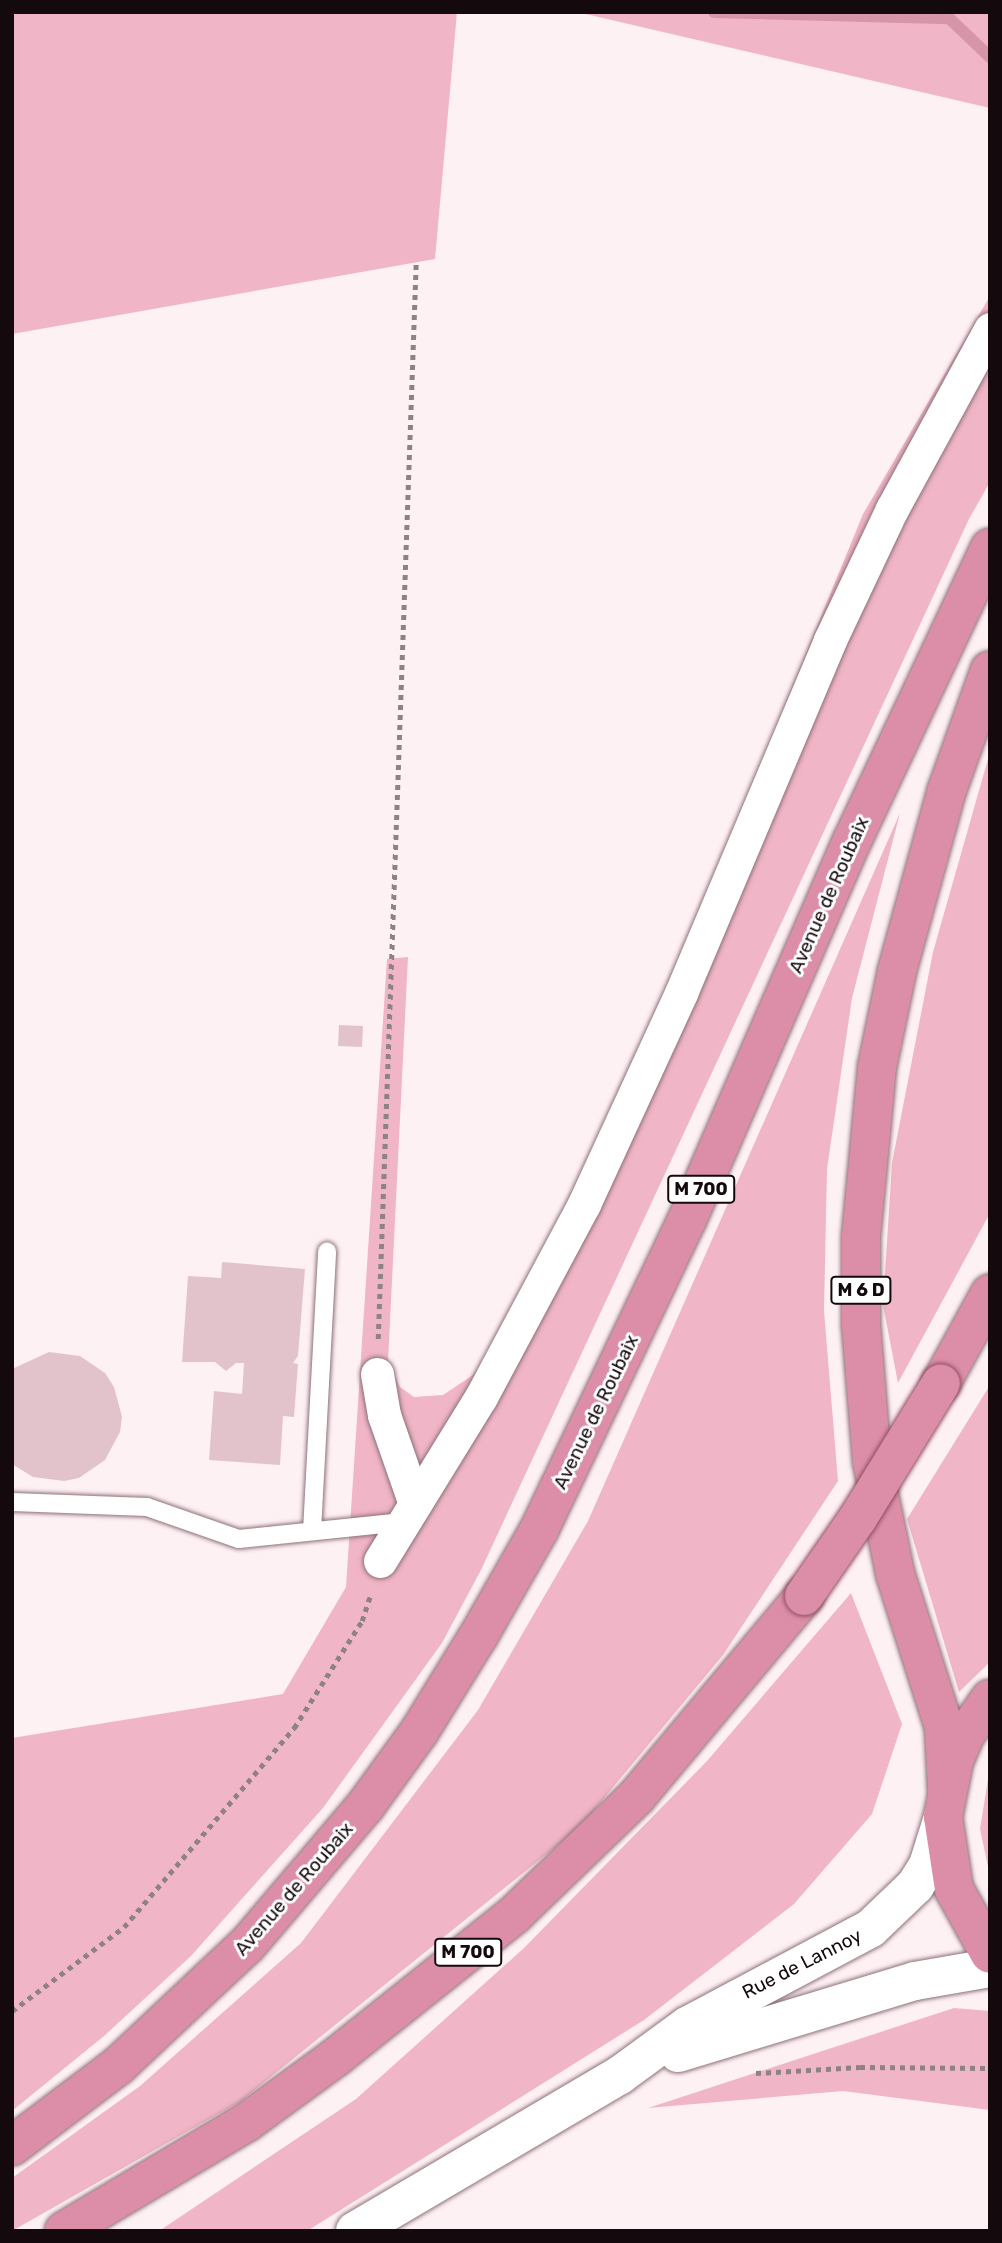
<!DOCTYPE html>
<html>
<head>
<meta charset="utf-8">
<style>
	body { margin:0 }
	#map { position:relative; width:1002px; height:2243px; overflow:hidden; background:#fef1f4; font-family:Rubik,sans-serif }
	div>[style] { position:absolute }
	[style*='--x'] { left:calc(var(--x)*1px); top:calc(var(--y)*1px); width:calc(var(--w)*1px); rotate:calc(var(--a)*1deg) }
	.green>* { inset:0; background:#f0b5c6 }
	.stream>* { height:12px; margin:-6px; padding:0 6px; transform-origin:6px; border-radius:6px; background:#d695a8 }
	.building>* { inset:0; background:#e3c3cb }
	.path>* { height:4.5px; margin-top:-2.25px; transform-origin:0; background:repeating-linear-gradient(90deg,#8e8285 0 5px,transparent 0 10px) }
	.roads { filter:drop-shadow(0 0 2px #8e7179) drop-shadow(0 0 2px #8e7179) }
	.service>* { height:18px; margin:-9px; padding:0 9px; transform-origin:9px; border-radius:9px; background:#fff }
	.minor>* { height:33px; margin:-16.5px; padding:0 16.5px; transform-origin:16.5px; border-radius:16.5px; background:#fff }
	.tertiary>* { height:38px; margin:-19px; padding:0 19px; transform-origin:19px; border-radius:19px; background:#fff }
	.trunk>* { height:38px; margin:-19px; padding:0 19px; transform-origin:19px; border-radius:19px; background:#dc8ea8 }
	.bridges { filter:drop-shadow(0 0 2px #904d63) drop-shadow(0 0 2px #904d63) }
	.trunk-bridge>* { height:38px; margin:-19px; padding:0 19px; transform-origin:19px; border-radius:19px; background:#dc8ea8 }
	span { translate:-50% -50%; white-space:nowrap; text-align:center; line-height:1.15; -webkit-text-stroke:6px #fff; paint-order:stroke }
	.shield-label span { padding:2px 5px; background:#fff; border:2px solid; border-radius:5px; -webkit-text-stroke-width:0 }
	.shield-label { font-size:18px; color:#14090d; font-weight:700 }
	.street-label { font-size:19px; color:#14090d }
	.frame { position:absolute; inset:0; border:14px solid #14090d; pointer-events:none }
</style>
</head>
<body>
<div id="map">
	<div class="green">
		<div style="clip-path:polygon(12px 12px,457px 12px,435px 259px,12px 334px)"></div>
		<div style="clip-path:polygon(577px 12px,990px 12px,990px 108px)"></div>
		<div style="clip-path:polygon(990px 296px,990px 482px,969px 519px,481px 1570px,442px 1643px,323px 1808px,191px 1956px,104px 2036px,12px 2111px,12px 1738px,283px 1694px,346px 1587px,387px 959px,408px 957px,388px 1362px,400px 1387px,414px 1397px,443px 1395px,473px 1375px,499px 1340px,536px 1274px,669px 988px,863px 514px)"></div>
		<div style="clip-path:polygon(990px 752px,990px 1213px,898px 1383px,883px 1305px,892px 1163px,933px 952px)"></div>
		<div style="clip-path:polygon(900px 813px,852px 998px,827px 1169px,824px 1311px,838px 1481px,723px 1655px,580px 1827px,241px 2101px,12px 2231px,12px 2178px,140px 2086px,301px 1943px,478px 1710px,588px 1521px)"></div>
		<div style="clip-path:polygon(990px 1385px,990px 1662px,959px 1692px,907px 1519px)"></div>
		<div style="clip-path:polygon(851px 1593px,902px 1724px,872px 1814px,794px 1904px,644px 2020px,307px 2231px,159px 2231px,356px 2099px,524px 1948px,707px 1761px)"></div>
		<div style="clip-path:polygon(990px 1767px,990px 1876px,980px 1829px)"></div>
		<div style="clip-path:polygon(954px 2008px,990px 2011px,990px 2110px,843px 2091px,648px 2108px)"></div>
	</div>
	<div class="stream">
		<div style="--x:714;--y:12;--w:235;--a:1.5"></div>
		<div style="--x:949;--y:18;--w:57;--a:43.6"></div>
	</div>
	<div class="building">
		<div style="clip-path:polygon(339px 1025px,363px 1026px,362px 1047px,338px 1046px)"></div>
		<div style="clip-path:polygon(222px 1262px,305px 1269px,298px 1356px,293px 1363px,298px 1364px,294px 1417px,283px 1416px,280px 1465px,209px 1460px,214px 1391px,242px 1394px,244px 1363px,236px 1363px,226px 1371px,215px 1362px,182px 1362px,188px 1276px,221px 1278px)"></div>
		<div style="clip-path:polygon(49px 1352px,80px 1356px,105px 1373px,114px 1387px,122px 1417px,120px 1432px,105px 1460px,79px 1478px,64px 1481px,33px 1477px,12px 1464px,12px 1369px)"></div>
	</div>
	<div class="path">
		<div style="--x:378;--y:1339;--w:1077;--a:-87.98"></div>
		<div style="--x:12;--y:2011;--w:140;--a:-36.9"></div>
		<div style="--x:124;--y:1927;--w:262;--a:-49.5"></div>
		<div style="--x:294;--y:1728;--w:127;--a:-57.6"></div>
		<div style="--x:362;--y:1621;--w:26;--a:-72"></div>
		<div style="--x:756;--y:2073;--w:104;--a:-3.3"></div>
		<div style="--x:860;--y:2067;--w:130;--a:0.4"></div>
	</div>
	<div class="roads">
		<div class="service">
			<div style="--x:12;--y:1502;--w:135;--a:2.1"></div>
			<div style="--x:147;--y:1507;--w:97;--a:19.2"></div>
			<div style="--x:239;--y:1539;--w:165;--a:-5.9"></div>
			<div style="--x:312;--y:1531;--w:280;--a:-86.9"></div>
		</div>
		<div class="minor">
			<div style="--x:377;--y:1374;--w:42;--a:80.3"></div>
			<div style="--x:384;--y:1415;--w:94;--a:70.8"></div>
			<div style="--x:380;--y:1561;--w:193;--a:-58.4"></div>
			<div style="--x:481;--y:1397;--w:219;--a:-61.9"></div>
			<div style="--x:584;--y:1204;--w:232;--a:-65.3"></div>
			<div style="--x:681;--y:993;--w:383;--a:-67.1"></div>
			<div style="--x:830;--y:640;--w:145;--a:-64.7"></div>
			<div style="--x:892;--y:509;--w:205;--a:-61.4"></div>
		</div>
		<div class="tertiary">
			<div style="--x:678;--y:2053;--w:248;--a:-16.9"></div>
			<div style="--x:915;--y:1981;--w:76;--a:-9.8"></div>
			<div style="--x:355;--y:2231;--w:308;--a:-30.5"></div>
			<div style="--x:620;--y:2075;--w:83;--a:-36.2"></div>
			<div style="--x:687;--y:2026;--w:208;--a:-28"></div>
			<div style="--x:871;--y:1928;--w:61;--a:-43.7"></div>
			<div style="--x:915;--y:1886;--w:25;--a:-58"></div>
			<div style="--x:928;--y:1865;--w:50;--a:-72.6"></div>
		</div>
		<div class="trunk">
			<div style="--x:941;--y:1383;--w:102;--a:-61.2"></div>
			<div style="--x:990;--y:1699;--w:44;--a:124.8"></div>
			<div style="--x:965;--y:1735;--w:28;--a:113"></div>
			<div style="--x:954;--y:1761;--w:57;--a:101.1"></div>
			<div style="--x:943;--y:1817;--w:73;--a:81.3"></div>
			<div style="--x:954;--y:1889;--w:74;--a:61"></div>
			<div style="--x:947;--y:1789;--w:62;--a:-92.8"></div>
			<div style="--x:944;--y:1727;--w:162;--a:-107.7"></div>
			<div style="--x:895;--y:1573;--w:114;--a:-101.6"></div>
			<div style="--x:872;--y:1461;--w:136;--a:-94.6"></div>
			<div style="--x:861;--y:1325;--w:88;--a:-90"></div>
			<div style="--x:861;--y:1237;--w:171;--a:-84.6"></div>
			<div style="--x:877;--y:1067;--w:98;--a:-78.2"></div>
			<div style="--x:897;--y:971;--w:188;--a:-74.6"></div>
			<div style="--x:947;--y:790;--w:127;--a:-70.3"></div>
			<div style="--x:12;--y:2146;--w:134;--a:-37.1"></div>
			<div style="--x:119;--y:2065;--w:175;--a:-43.2"></div>
			<div style="--x:247;--y:1945;--w:184;--a:-49.6"></div>
			<div style="--x:366;--y:1805;--w:90;--a:-54"></div>
			<div style="--x:419;--y:1732;--w:114;--a:-58.3"></div>
			<div style="--x:479;--y:1635;--w:121;--a:-60.3"></div>
			<div style="--x:539;--y:1530;--w:344;--a:-64.5"></div>
			<div style="--x:687;--y:1220;--w:413;--a:-66.5"></div>
			<div style="--x:852;--y:841;--w:324;--a:-64.8"></div>
			<div style="--x:64;--y:2231;--w:213;--a:-30.8"></div>
			<div style="--x:247;--y:2122;--w:110;--a:-36.1"></div>
			<div style="--x:336;--y:2057;--w:229;--a:-38.6"></div>
			<div style="--x:515;--y:1914;--w:170;--a:-44"></div>
			<div style="--x:637;--y:1796;--w:261;--a:-50.1"></div>
		</div>
	</div>
	<div class="bridges">
		<div class="trunk-bridge">
			<div style="--x:804;--y:1596;--w:95;--a:-55.3"></div>
			<div style="--x:858;--y:1518;--w:158;--a:-58.4"></div>
		</div>
	</div>
	<div class="shield-label">
		<span style="left:701px;top:1189px">M 700</span>
		<span style="left:861px;top:1290px">M 6 D</span>
		<span style="left:468px;top:1952px">M 700</span>
	</div>
	<div class="street-label">
		<span style="left:829px;top:895px;rotate:-66deg">Avenue de Roubaix</span>
		<span style="left:596px;top:1412px;rotate:-64deg">Avenue de Roubaix</span>
		<span style="left:294px;top:1889px;rotate:-49deg">Avenue de Roubaix</span>
		<span style="left:802px;top:1964px;rotate:-27deg">Rue de Lannoy</span>
	</div>
	<div class="frame"></div>
</div>
</body>
</html>
